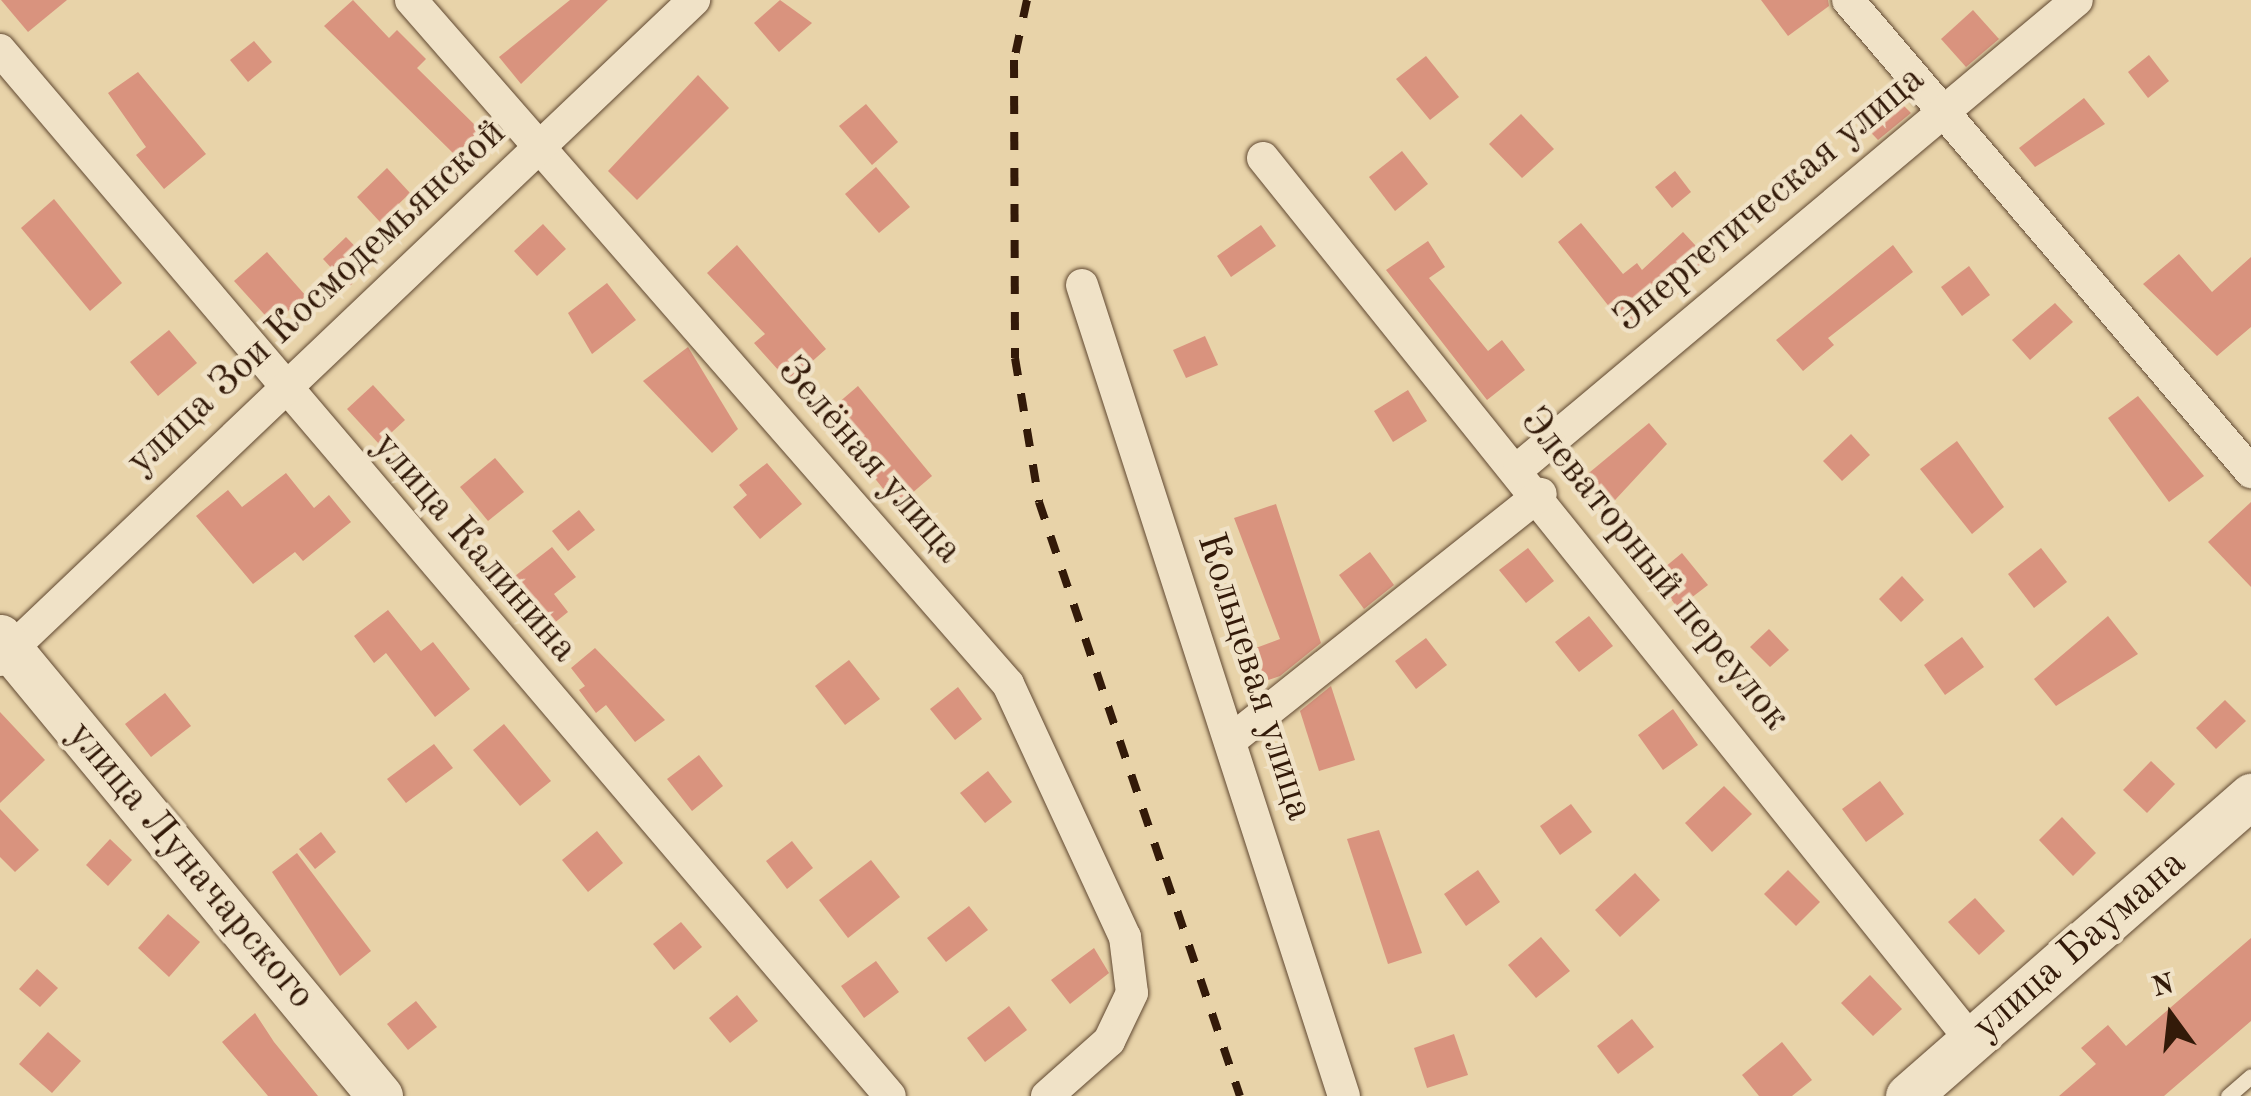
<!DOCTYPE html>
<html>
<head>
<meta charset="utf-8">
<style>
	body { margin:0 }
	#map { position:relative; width:2251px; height:1096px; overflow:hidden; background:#e8d3a9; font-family:"Old Standard TT",serif }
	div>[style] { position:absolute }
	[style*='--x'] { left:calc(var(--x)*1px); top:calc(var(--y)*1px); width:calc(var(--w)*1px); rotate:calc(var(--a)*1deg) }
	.building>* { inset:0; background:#d9937e }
	.roads { filter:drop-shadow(0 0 2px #604831) drop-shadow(0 0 2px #604831) }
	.lane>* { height:15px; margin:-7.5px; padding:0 7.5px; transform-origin:7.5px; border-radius:7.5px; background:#f0e2c7 }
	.street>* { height:32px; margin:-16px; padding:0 16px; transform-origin:16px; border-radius:16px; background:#f0e2c7 }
	.secondary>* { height:45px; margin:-22.5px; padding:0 22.5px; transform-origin:22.5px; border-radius:22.5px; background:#f0e2c7 }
	.rail>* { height:8px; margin-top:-4px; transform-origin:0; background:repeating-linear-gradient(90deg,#331a09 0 18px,transparent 0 36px) }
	span { translate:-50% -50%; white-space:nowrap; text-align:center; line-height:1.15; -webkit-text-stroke:9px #f0e2c7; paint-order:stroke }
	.street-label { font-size:40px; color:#331a09 }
	.north { position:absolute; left:2121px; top:966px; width:100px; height:100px; -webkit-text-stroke:8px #f0e2c7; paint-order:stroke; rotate:345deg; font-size:28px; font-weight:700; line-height:40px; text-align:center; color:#331a09 }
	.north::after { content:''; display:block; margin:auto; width:35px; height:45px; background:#331a09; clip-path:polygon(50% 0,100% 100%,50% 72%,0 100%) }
</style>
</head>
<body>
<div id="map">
	<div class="building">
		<div style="clip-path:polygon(1px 0,67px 0,28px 32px)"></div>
		<div style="clip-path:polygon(353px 0,389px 38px,397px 30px,426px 59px,417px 68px,480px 130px,455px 155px,324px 26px)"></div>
		<div style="clip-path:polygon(570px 0,608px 0,521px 84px,499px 57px)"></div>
		<div style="clip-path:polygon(780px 0,812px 23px,779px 52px,754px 23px)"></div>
		<div style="clip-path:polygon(1761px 0,1828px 0,1829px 6px,1788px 36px)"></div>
		<div style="clip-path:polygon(1973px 10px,1999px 39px,1966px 67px,1941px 39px)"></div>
		<div style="clip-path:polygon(254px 41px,272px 62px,248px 82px,230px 60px)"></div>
		<div style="clip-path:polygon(2149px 55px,2169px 81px,2148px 98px,2128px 72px)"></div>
		<div style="clip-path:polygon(1426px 56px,1459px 97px,1430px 120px,1396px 79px)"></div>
		<div style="clip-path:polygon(138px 72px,206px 154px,164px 189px,136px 155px,146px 147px,108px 93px)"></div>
		<div style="clip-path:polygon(698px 75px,729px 108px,637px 200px,608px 171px)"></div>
		<div style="clip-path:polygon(1887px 89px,1911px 113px,1878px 140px,1857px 118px)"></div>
		<div style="clip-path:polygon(2084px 98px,2105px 124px,2035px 167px,2019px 148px)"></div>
		<div style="clip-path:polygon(866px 104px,898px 142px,872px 165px,839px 126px)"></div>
		<div style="clip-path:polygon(1521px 114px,1554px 149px,1522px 178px,1489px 144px)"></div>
		<div style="clip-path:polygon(1402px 151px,1428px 184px,1395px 211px,1369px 177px)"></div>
		<div style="clip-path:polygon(876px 167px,910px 207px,879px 233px,845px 194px)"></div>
		<div style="clip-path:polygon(387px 168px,410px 193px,380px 222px,357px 197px)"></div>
		<div style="clip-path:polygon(1675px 171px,1691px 192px,1672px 208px,1655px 187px)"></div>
		<div style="clip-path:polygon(54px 199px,122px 283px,90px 311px,21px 228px)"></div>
		<div style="clip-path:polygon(1581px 223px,1623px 274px,1637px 263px,1642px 270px,1683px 232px,1708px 259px,1626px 328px,1558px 242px)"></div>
		<div style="clip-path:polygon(543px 224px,566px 249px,537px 276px,514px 251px)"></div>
		<div style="clip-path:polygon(1261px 225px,1276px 246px,1231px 277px,1217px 256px)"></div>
		<div style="clip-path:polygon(346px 237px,372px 264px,349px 287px,323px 259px)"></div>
		<div style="clip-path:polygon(1428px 241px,1445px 267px,1429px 278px,1488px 351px,1502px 340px,1525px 370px,1487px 400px,1386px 270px)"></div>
		<div style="clip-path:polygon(737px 245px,826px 349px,789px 382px,754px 343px,765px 334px,707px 273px)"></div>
		<div style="clip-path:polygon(1893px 245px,1913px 272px,1828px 338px,1834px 345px,1803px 371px,1776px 340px)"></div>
		<div style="clip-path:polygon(267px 252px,306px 296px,273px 324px,234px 281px)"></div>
		<div style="clip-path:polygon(2179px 254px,2212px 292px,2251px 257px,2251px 327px,2217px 356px,2143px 284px)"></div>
		<div style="clip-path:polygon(1969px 266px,1990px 295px,1962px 316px,1941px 287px)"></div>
		<div style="clip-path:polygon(607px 283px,636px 320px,592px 354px,568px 313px)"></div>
		<div style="clip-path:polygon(2055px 303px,2073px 322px,2030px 360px,2012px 340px)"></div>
		<div style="clip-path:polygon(169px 330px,197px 363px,158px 396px,130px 362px)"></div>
		<div style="clip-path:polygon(1205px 336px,1218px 365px,1186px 378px,1173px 350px)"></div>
		<div style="clip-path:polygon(688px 347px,738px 429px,712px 453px,643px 381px)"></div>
		<div style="clip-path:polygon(373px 385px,405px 420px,379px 444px,347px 409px)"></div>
		<div style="clip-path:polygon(858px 386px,932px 476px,897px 506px,824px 415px)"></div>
		<div style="clip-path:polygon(1408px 390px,1427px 421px,1393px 442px,1374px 411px)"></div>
		<div style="clip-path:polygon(2138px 396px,2204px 476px,2169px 502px,2108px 418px)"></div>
		<div style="clip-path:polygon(1649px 423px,1667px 444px,1603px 513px,1578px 482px)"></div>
		<div style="clip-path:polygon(1851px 434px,1870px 455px,1842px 481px,1823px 461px)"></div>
		<div style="clip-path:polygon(1957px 441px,2004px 507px,1972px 534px,1920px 469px)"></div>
		<div style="clip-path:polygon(495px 458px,524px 492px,488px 521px,460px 487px)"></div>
		<div style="clip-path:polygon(767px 463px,802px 504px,760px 539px,733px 507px,747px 495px,739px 485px)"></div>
		<div style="clip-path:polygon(286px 473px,314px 508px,329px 495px,351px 522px,303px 561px,295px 552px,253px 584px,196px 516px,228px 490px,242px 507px)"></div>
		<div style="clip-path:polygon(2251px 502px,2251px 587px,2208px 542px)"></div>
		<div style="clip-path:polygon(1276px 504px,1321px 643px,1280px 676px,1248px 687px,1237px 655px,1280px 639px,1234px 518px)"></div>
		<div style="clip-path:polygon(579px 510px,595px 530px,568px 551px,552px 531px)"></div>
		<div style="clip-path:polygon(552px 547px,576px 577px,554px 594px,568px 612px,543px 632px,501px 587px)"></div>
		<div style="clip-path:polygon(1528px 548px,1554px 581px,1526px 603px,1499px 570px)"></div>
		<div style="clip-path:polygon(2041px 548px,2067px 582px,2034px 608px,2008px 574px)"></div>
		<div style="clip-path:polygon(1370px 552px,1394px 585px,1364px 609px,1339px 575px)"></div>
		<div style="clip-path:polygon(1682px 553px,1708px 585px,1678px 608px,1653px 577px)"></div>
		<div style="clip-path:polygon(1902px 576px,1924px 600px,1901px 622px,1879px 599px)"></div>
		<div style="clip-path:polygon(388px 610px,421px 651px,433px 642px,470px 689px,435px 717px,386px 653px,374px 663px,354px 636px)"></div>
		<div style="clip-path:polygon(1589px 616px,1613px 646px,1579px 672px,1555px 642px)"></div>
		<div style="clip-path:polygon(2108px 616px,2138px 654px,2056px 706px,2034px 679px)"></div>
		<div style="clip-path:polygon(1769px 629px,1789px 650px,1770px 667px,1750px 647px)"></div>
		<div style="clip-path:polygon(1962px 637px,1984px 667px,1945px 695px,1924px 665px)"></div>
		<div style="clip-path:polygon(1426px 638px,1447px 665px,1416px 689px,1395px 661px)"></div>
		<div style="clip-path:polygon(595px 648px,665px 720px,635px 742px,606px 705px,596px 713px,579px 690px,585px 686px,571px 668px)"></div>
		<div style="clip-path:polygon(849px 660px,880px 699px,845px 725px,815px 686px)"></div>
		<div style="clip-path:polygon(1331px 686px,1355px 760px,1319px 771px,1300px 711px)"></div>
		<div style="clip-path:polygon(958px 687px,982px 719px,955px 740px,930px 709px)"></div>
		<div style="clip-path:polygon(165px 693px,191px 726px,151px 757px,125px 724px)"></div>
		<div style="clip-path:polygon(2225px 700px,2246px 721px,2216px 749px,2196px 728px)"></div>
		<div style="clip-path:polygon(1673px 709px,1698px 745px,1663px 770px,1638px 735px)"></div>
		<div style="clip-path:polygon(0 712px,45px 760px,0 803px)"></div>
		<div style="clip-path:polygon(504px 724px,551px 781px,520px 806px,473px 750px)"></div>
		<div style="clip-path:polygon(434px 744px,453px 768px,406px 803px,387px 779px)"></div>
		<div style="clip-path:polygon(699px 755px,723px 786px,692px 811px,667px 779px)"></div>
		<div style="clip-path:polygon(2151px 761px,2175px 784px,2147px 813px,2123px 790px)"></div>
		<div style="clip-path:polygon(988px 771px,1012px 802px,985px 823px,960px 793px)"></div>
		<div style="clip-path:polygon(1880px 781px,1904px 814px,1866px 842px,1842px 809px)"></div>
		<div style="clip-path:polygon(1724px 786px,1752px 814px,1712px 852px,1685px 823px)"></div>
		<div style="clip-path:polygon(1571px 804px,1592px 832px,1560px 855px,1540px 826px)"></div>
		<div style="clip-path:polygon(0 809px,39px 850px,15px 872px,0 857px)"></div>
		<div style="clip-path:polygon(2062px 817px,2096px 853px,2073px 876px,2039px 840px)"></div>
		<div style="clip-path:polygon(1379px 830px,1422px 953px,1388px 964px,1347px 839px)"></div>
		<div style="clip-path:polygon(597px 831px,623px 863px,588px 892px,562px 860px)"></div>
		<div style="clip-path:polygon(321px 832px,336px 852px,315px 869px,299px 849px)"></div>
		<div style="clip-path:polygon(110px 839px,132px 860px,108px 886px,86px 865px)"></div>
		<div style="clip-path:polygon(792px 841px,813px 868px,787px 889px,766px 861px)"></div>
		<div style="clip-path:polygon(297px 853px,371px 951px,340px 976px,272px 872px)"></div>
		<div style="clip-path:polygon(871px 860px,900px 897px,848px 938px,819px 900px)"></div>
		<div style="clip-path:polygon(1478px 870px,1500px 902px,1466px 926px,1444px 894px)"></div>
		<div style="clip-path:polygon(1788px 870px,1820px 902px,1796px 926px,1764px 894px)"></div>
		<div style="clip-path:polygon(1635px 873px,1660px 900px,1620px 937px,1595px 910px)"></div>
		<div style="clip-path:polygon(1975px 898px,2005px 931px,1979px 955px,1948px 922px)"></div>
		<div style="clip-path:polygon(969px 906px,988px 930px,946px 962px,927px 938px)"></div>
		<div style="clip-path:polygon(168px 914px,200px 942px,169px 977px,138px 948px)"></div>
		<div style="clip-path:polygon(681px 922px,702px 947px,674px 970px,653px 944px)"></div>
		<div style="clip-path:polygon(1541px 937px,1570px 971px,1536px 998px,1508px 965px)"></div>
		<div style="clip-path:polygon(2251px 938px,2251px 1021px,2164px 1096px,2059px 1096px,2096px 1064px,2081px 1048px,2108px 1025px,2126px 1046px)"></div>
		<div style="clip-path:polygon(1094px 948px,1109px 973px,1070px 1004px,1051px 980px)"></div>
		<div style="clip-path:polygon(876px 961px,899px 992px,864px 1018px,841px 986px)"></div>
		<div style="clip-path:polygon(37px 969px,58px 988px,40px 1007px,19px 989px)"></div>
		<div style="clip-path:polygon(1870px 975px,1902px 1009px,1873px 1036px,1841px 1003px)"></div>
		<div style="clip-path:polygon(737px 995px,758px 1021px,730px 1043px,709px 1018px)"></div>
		<div style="clip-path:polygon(416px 1001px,437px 1027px,408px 1050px,387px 1024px)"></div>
		<div style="clip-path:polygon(1009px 1006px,1027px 1030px,985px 1062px,967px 1038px)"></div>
		<div style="clip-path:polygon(255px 1013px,274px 1042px,318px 1096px,268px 1096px,222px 1042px)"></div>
		<div style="clip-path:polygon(1632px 1019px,1654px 1047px,1618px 1074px,1597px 1046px)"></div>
		<div style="clip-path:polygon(48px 1032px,81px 1061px,52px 1093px,19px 1064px)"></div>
		<div style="clip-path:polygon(1454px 1034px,1468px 1075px,1427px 1088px,1414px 1048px)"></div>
		<div style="clip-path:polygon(1782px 1042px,1812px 1080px,1792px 1096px,1759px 1096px,1742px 1075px)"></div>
	</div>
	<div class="roads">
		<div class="lane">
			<div style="--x:2228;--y:1096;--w:30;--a:-41"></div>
		</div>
		<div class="street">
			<div style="--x:411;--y:0;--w:908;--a:48.89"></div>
			<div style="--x:1008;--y:684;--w:279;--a:65.2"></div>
			<div style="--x:1125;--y:937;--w:56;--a:82.9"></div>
			<div style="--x:1132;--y:993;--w:53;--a:115.6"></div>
			<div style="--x:1109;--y:1041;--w:83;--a:138.4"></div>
			<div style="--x:1848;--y:0;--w:621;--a:49.51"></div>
			<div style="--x:0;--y:50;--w:1373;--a:49.61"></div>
			<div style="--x:1263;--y:158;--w:1132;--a:51.24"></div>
			<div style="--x:1082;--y:285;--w:852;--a:72.1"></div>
			<div style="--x:1519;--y:468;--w:728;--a:-39.99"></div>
			<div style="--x:0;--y:660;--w:958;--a:-43.56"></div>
			<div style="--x:1230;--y:741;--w:397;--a:-38.5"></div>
		</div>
		<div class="secondary">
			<div style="--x:0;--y:637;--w:596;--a:50.38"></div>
			<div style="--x:1908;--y:1096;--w:456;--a:-41.2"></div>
		</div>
	</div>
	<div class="rail">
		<div style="--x:1027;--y:0;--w:61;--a:102.2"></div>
		<div style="--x:1014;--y:60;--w:298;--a:89.8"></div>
		<div style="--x:1015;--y:358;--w:146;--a:80.5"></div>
		<div style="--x:1039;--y:502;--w:627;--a:71.31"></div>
	</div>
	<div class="street-label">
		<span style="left:1770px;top:200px;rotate:-40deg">Энергетическая улица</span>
		<span style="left:317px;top:298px;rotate:-43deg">улица Зои Космодемьянской</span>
		<span style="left:869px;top:461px;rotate:49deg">Зелёная улица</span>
		<span style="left:474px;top:548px;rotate:49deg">улица Калинина</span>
		<span style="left:1654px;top:570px;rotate:51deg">Элеваторный переулок</span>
		<span style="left:1254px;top:677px;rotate:72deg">Кольцевая улица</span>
		<span style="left:190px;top:866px;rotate:50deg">улица Луначарского</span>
		<span style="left:2080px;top:946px;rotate:-41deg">улица Баумана</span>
	</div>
	<div class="north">N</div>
</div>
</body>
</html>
